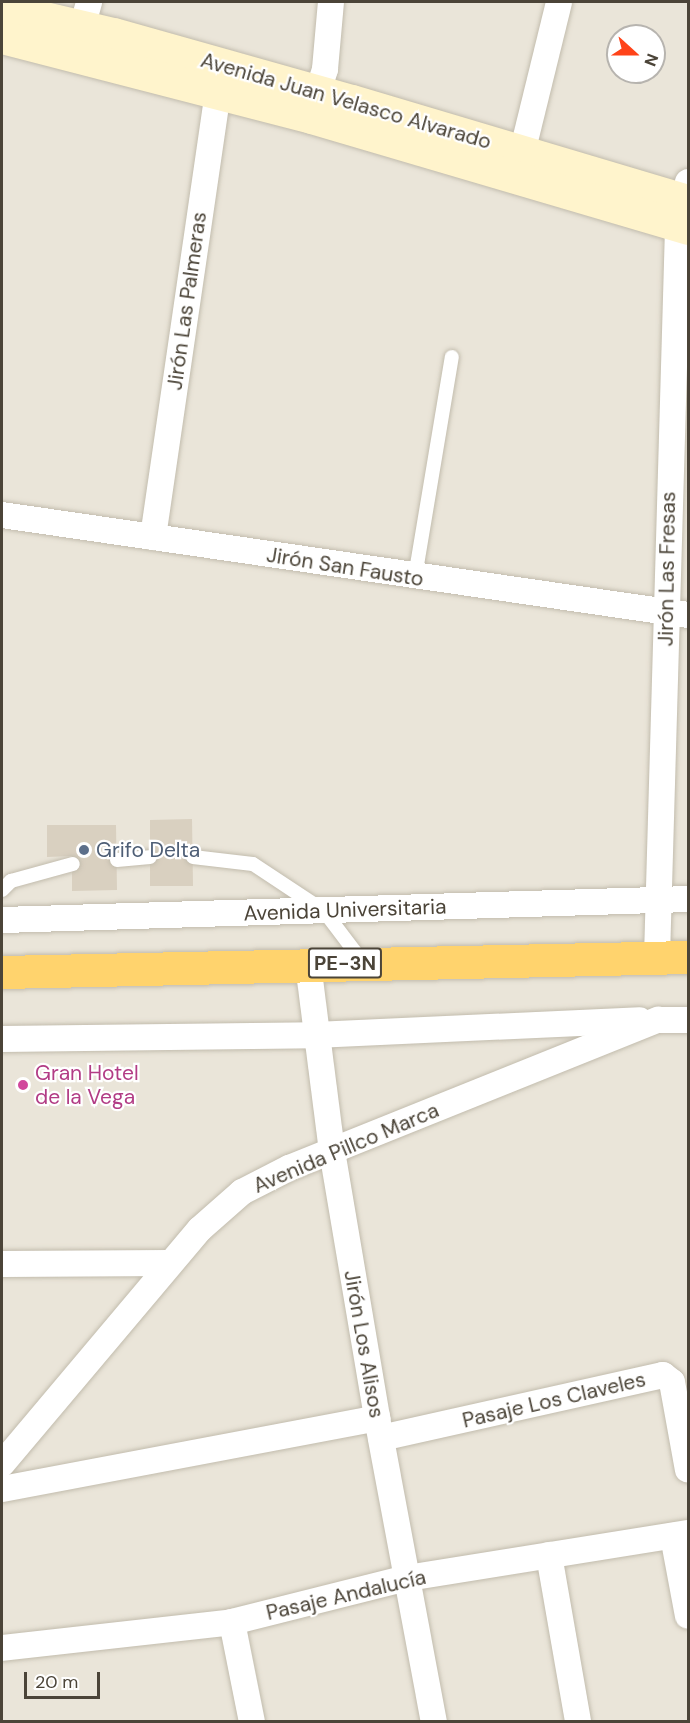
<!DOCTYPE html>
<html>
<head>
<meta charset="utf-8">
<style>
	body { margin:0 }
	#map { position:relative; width:690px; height:1723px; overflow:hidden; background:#f6f3eb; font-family:"DM Sans",sans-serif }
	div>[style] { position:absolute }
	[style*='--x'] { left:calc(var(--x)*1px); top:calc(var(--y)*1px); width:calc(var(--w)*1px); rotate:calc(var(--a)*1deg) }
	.residential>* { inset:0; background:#eae5d9 }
	.building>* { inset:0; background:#d9d0c0 }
	.roads { filter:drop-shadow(0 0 2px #c2bcad) drop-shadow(0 0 2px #c2bcad) }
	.lane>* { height:14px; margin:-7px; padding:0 7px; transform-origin:7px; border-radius:7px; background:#fff }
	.street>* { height:26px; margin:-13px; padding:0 13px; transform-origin:13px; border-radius:13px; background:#fff }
	.secondary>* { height:33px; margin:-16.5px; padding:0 16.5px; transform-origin:16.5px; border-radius:16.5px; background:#fff4cc }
	.highway>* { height:33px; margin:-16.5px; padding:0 16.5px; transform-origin:16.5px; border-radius:16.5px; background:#ffd36d }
	.dots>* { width:16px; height:16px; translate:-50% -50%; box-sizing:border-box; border:3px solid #fff; border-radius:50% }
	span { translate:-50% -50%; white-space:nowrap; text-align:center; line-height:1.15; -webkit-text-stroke:4.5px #fff; paint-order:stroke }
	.shield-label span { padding:2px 4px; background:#fff; border:2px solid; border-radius:4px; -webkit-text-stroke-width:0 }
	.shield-label { font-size:20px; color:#4b4438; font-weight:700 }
	.street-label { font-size:21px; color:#4b4438 }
	.service-label { font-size:21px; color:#4e5e75 }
	.left { translate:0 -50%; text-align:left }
	.hotel-label { font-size:21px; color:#b23c85 }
	.frame { position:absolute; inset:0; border:3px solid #4b4438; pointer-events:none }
	.north { position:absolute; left:606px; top:24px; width:60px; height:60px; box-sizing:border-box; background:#fff; border:2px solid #b7b4af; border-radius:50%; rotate:111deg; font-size:16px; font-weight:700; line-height:24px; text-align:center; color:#4b4438 }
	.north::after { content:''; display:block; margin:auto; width:21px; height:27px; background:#ff4319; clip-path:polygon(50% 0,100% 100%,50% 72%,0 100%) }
	.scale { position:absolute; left:24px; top:1672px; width:76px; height:27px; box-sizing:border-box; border:3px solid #4b4438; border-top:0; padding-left:8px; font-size:18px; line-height:21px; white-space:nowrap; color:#4b4438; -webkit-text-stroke:4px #fff; paint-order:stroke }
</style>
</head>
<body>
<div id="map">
	<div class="residential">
		<div style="clip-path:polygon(evenodd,2px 2px,688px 2px,688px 1721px,2px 1721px,2px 2px,618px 36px,654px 36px,654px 72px,618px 72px,618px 36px)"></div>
	</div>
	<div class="building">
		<div style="clip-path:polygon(192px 819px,193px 886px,150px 886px,150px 820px)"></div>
		<div style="clip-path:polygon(47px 825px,116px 825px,117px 890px,72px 891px,72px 856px,47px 857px)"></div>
	</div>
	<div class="roads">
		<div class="lane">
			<div style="--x:415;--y:577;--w:223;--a:-80.5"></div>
			<div style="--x:193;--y:857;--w:60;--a:6.7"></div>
			<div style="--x:253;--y:864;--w:85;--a:33.5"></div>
			<div style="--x:324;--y:911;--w:63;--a:52.8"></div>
			<div style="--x:117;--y:860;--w:33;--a:-5"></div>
			<div style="--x:2;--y:890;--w:13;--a:-45"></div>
			<div style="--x:11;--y:881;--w:64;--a:-15.3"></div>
		</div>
		<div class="street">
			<div style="--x:82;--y:27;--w:26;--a:-74"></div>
			<div style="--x:318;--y:91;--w:23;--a:-72"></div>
			<div style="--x:325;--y:69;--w:67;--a:-84.9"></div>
			<div style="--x:522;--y:153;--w:155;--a:-76.2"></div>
			<div style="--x:2;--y:515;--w:693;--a:8.29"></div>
			<div style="--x:153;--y:537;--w:466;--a:-81.7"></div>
			<div style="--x:2;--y:920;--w:686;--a:-1.75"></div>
			<div style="--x:657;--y:957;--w:730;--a:-88.35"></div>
			<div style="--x:678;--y:227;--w:46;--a:-77.5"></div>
			<div style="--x:308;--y:964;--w:189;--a:82.7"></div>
			<div style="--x:332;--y:1151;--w:271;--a:80.4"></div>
			<div style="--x:377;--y:1418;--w:309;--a:79.4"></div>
			<div style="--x:2;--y:1039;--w:313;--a:-0.7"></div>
			<div style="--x:315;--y:1035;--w:325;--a:-2.6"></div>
			<div style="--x:2;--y:1264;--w:168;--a:-0.3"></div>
			<div style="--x:381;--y:1438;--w:289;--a:-12.6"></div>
			<div style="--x:663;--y:1375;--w:11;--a:38"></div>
			<div style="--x:672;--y:1382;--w:89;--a:79.7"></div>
			<div style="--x:2;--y:1464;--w:307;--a:-49.9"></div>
			<div style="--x:200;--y:1229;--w:56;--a:-41.4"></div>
			<div style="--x:242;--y:1192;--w:53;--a:-27.1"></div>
			<div style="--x:289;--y:1168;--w:398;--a:-21.9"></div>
			<div style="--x:658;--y:1020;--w:30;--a:0"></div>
			<div style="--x:2;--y:1489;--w:382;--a:-10.7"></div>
			<div style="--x:673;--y:1536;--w:81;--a:79.4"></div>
			<div style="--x:549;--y:1555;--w:169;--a:80.1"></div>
			<div style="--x:232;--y:1622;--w:102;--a:78.7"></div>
			<div style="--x:2;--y:1648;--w:231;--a:-6.4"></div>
			<div style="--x:232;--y:1622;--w:180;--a:-14.1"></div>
			<div style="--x:407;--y:1578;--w:285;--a:-9.1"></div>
		</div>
		<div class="secondary">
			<div style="--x:2;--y:8;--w:114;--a:13.2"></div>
			<div style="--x:113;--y:34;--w:248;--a:15.7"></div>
			<div style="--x:352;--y:101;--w:351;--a:16.6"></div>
			<div style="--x:2;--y:37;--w:319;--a:14.5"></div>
			<div style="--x:311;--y:117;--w:393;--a:16.4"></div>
		</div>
		<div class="highway">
			<div style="--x:2;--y:972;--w:686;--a:-1.25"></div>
		</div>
	</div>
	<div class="dots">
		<div style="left:84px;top:850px;background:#5c6f8a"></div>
		<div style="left:23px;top:1085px;background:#d1479c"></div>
	</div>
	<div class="shield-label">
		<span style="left:345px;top:963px">PE-3N</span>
	</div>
	<div class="street-label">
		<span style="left:346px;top:101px;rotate:16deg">Avenida Juan Velasco Alvarado</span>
		<span style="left:187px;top:301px;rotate:-82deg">Jirón Las Palmeras</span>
		<span style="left:345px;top:567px;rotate:9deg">Jirón San Fausto</span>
		<span style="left:667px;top:569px;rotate:-89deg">Jirón Las Fresas</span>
		<span style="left:345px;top:910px;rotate:-2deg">Avenida Universitaria</span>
		<span style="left:346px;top:1148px;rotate:-23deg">Avenida Pillco Marca</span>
		<span style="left:364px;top:1344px;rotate:80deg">Jirón Los Alisos</span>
		<span style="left:554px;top:1400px;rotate:-13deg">Pasaje Los Claveles</span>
		<span style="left:346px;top:1595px;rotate:-13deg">Pasaje Andalucía</span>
	</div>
	<div class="service-label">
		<span class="left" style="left:96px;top:850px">Grifo Delta</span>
	</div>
	<div class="hotel-label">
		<span class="left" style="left:35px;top:1085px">Gran Hotel<br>de la Vega</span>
	</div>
	<div class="frame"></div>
	<div class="north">N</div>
	<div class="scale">20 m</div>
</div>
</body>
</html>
